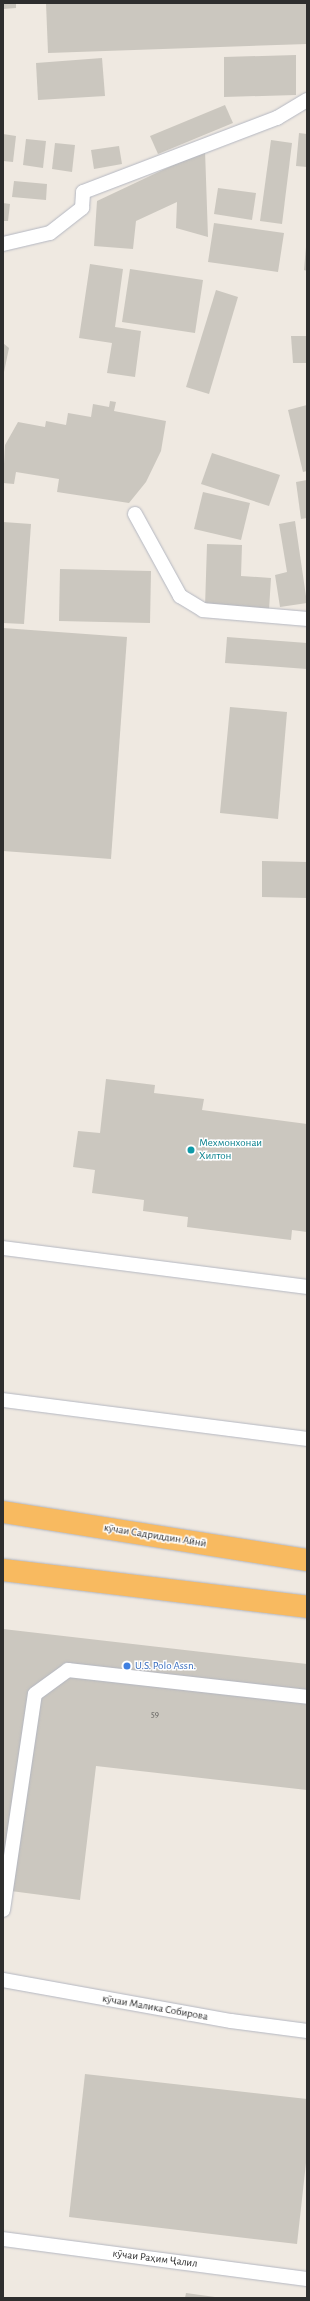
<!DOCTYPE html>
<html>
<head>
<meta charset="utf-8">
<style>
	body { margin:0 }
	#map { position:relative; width:310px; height:2301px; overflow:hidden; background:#efe9e1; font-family:"Alegreya Sans",sans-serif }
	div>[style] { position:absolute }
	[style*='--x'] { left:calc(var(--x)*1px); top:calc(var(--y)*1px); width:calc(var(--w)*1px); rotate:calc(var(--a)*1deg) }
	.building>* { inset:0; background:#cbc7bf }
	.roads { filter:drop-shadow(0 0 1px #b4b7c1) drop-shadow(0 0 1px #b4b7c1) }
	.service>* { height:14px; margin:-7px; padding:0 7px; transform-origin:7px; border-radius:7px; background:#fff }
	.trunk>* { height:22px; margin:-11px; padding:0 11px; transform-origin:11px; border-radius:11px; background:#f8ba60 }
	.dots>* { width:11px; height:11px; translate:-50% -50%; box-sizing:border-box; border:2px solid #fff; border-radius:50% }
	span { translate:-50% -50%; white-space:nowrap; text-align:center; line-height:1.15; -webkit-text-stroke:3px #fff; paint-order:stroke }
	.number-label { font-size:9px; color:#555452 }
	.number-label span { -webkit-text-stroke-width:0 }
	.culture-label { font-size:11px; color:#0d838f }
	.left { translate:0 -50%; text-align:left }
	.street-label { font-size:11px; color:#2e2e2e }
	.shop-label { font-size:11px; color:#366cbe }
	.frame { position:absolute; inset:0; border:4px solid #2e2e2e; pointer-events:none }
</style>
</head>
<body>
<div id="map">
	<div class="building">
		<div style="clip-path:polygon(3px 3px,16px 3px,16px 8px,3px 9px)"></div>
		<div style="clip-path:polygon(46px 3px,307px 3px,307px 44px,48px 53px)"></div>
		<div style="clip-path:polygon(296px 55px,296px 95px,224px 97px,224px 57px)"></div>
		<div style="clip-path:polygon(102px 58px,105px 96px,38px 100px,36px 63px)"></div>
		<div style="clip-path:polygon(225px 105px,233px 123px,158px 154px,150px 136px)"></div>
		<div style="clip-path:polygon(299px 133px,307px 134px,307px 167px,296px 166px)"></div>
		<div style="clip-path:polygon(3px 134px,16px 136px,13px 162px,3px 161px)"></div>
		<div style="clip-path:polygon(26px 139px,46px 141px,43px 168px,23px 165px)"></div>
		<div style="clip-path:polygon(271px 140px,292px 143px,282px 224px,260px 221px)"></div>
		<div style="clip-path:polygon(55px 143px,75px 145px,72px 172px,52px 169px)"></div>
		<div style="clip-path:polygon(119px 146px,122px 164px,94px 169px,91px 150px)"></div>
		<div style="clip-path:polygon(205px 150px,208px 237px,176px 228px,177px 202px,136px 221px,133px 249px,94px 246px,97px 201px)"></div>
		<div style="clip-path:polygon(14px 181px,47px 184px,46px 200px,12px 197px)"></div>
		<div style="clip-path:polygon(218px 188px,256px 193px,252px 220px,214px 214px)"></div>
		<div style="clip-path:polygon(3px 203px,10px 204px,8px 221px,3px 221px)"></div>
		<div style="clip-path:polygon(214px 223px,284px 233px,278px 272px,208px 262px)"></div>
		<div style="clip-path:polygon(306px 247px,307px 247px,307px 271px,304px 270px)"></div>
		<div style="clip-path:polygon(90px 264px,123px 269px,115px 327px,141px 331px,135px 377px,107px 373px,112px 343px,79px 338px)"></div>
		<div style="clip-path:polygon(130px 269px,203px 280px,195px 333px,122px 322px)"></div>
		<div style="clip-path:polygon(216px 290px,238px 297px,209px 394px,186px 387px)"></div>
		<div style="clip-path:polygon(291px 336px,307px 336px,307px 363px,293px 363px)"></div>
		<div style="clip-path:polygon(3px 343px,9px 348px,4px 372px,3px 372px)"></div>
		<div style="clip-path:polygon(110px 401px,116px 402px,114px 411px,166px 421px,161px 451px,146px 482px,129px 503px,57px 492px,59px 479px,16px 472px,14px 484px,3px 483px,5px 445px,18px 422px,45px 427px,46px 421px,66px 425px,68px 413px,91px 417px,93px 404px,109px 407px)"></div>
		<div style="clip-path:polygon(307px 405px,307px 471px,303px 472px,288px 410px)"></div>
		<div style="clip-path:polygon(212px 453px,280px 475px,269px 506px,201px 484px)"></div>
		<div style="clip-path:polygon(307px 480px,307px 518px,301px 519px,296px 482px)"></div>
		<div style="clip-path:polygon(203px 492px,250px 503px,241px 540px,194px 529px)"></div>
		<div style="clip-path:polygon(295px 521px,307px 603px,280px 607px,275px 575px,287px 572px,279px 524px)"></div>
		<div style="clip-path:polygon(3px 522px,31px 524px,24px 624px,3px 623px)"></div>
		<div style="clip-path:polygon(207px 544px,242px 545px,241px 576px,271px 578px,269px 610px,205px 607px)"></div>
		<div style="clip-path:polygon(60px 569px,151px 571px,150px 623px,59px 621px)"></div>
		<div style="clip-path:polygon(3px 628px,127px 637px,111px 859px,3px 851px)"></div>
		<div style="clip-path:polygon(227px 637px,307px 643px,307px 669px,225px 663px)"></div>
		<div style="clip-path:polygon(230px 707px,287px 712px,278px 819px,220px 813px)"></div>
		<div style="clip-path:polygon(262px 861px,307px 862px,307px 898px,262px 897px)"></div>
		<div style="clip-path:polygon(106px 1079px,155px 1085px,154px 1093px,204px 1099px,202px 1110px,307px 1124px,307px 1232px,292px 1230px,291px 1240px,187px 1227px,188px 1217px,143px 1211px,144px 1200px,92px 1193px,95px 1170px,73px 1167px,78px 1131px,100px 1133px)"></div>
		<div style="clip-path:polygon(3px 1629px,307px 1664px,307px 1790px,96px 1766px,80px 1900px,3px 1890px)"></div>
		<div style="clip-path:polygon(85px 2074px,307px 2099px,307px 2154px,297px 2244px,69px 2217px)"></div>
		<div style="clip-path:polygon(186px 2293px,215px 2297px,215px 2298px,185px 2298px)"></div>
	</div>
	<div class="roads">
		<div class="service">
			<div style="--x:3;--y:244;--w:48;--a:-13.2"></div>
			<div style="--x:50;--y:233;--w:41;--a:-38"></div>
			<div style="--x:82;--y:208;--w:16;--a:-86"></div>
			<div style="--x:83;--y:192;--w:208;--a:-20.9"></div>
			<div style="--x:277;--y:118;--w:35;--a:-31"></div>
			<div style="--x:135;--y:514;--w:94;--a:61.2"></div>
			<div style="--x:180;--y:596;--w:27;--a:31"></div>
			<div style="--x:203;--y:610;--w:104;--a:4.9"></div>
			<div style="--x:3;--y:1248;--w:306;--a:7.3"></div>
			<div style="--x:3;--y:1400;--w:306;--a:7.3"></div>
			<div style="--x:3;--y:1910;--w:218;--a:-81.6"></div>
			<div style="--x:35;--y:1694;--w:41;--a:-36"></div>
			<div style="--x:68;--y:1670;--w:241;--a:6.4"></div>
			<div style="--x:3;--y:1980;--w:232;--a:10.2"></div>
			<div style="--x:231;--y:2021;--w:77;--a:7.5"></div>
			<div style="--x:3;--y:2239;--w:307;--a:7.5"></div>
		</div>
		<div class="trunk">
			<div style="--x:3;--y:1512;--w:308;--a:9"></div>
			<div style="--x:3;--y:1570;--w:306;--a:6.9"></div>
		</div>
	</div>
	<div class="dots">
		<div style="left:191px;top:1150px;background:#0f9aa8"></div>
		<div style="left:127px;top:1666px;background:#3f7fe0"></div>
	</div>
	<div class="number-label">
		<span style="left:155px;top:1715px">59</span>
	</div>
	<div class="culture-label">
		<span class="left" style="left:199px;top:1150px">Мехмонхонаи<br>Хилтон</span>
	</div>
	<div class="street-label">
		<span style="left:155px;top:1536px;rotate:9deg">кӯчаи Садриддин Айнӣ</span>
		<span style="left:155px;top:2008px;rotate:10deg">кӯчаи Малика Собирова</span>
		<span style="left:155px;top:2259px;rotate:7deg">кӯчаи Раҳим Ҷалил</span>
	</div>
	<div class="shop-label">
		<span class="left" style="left:135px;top:1666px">U.S. Polo Assn.</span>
	</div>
	<div class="frame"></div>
</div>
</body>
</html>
